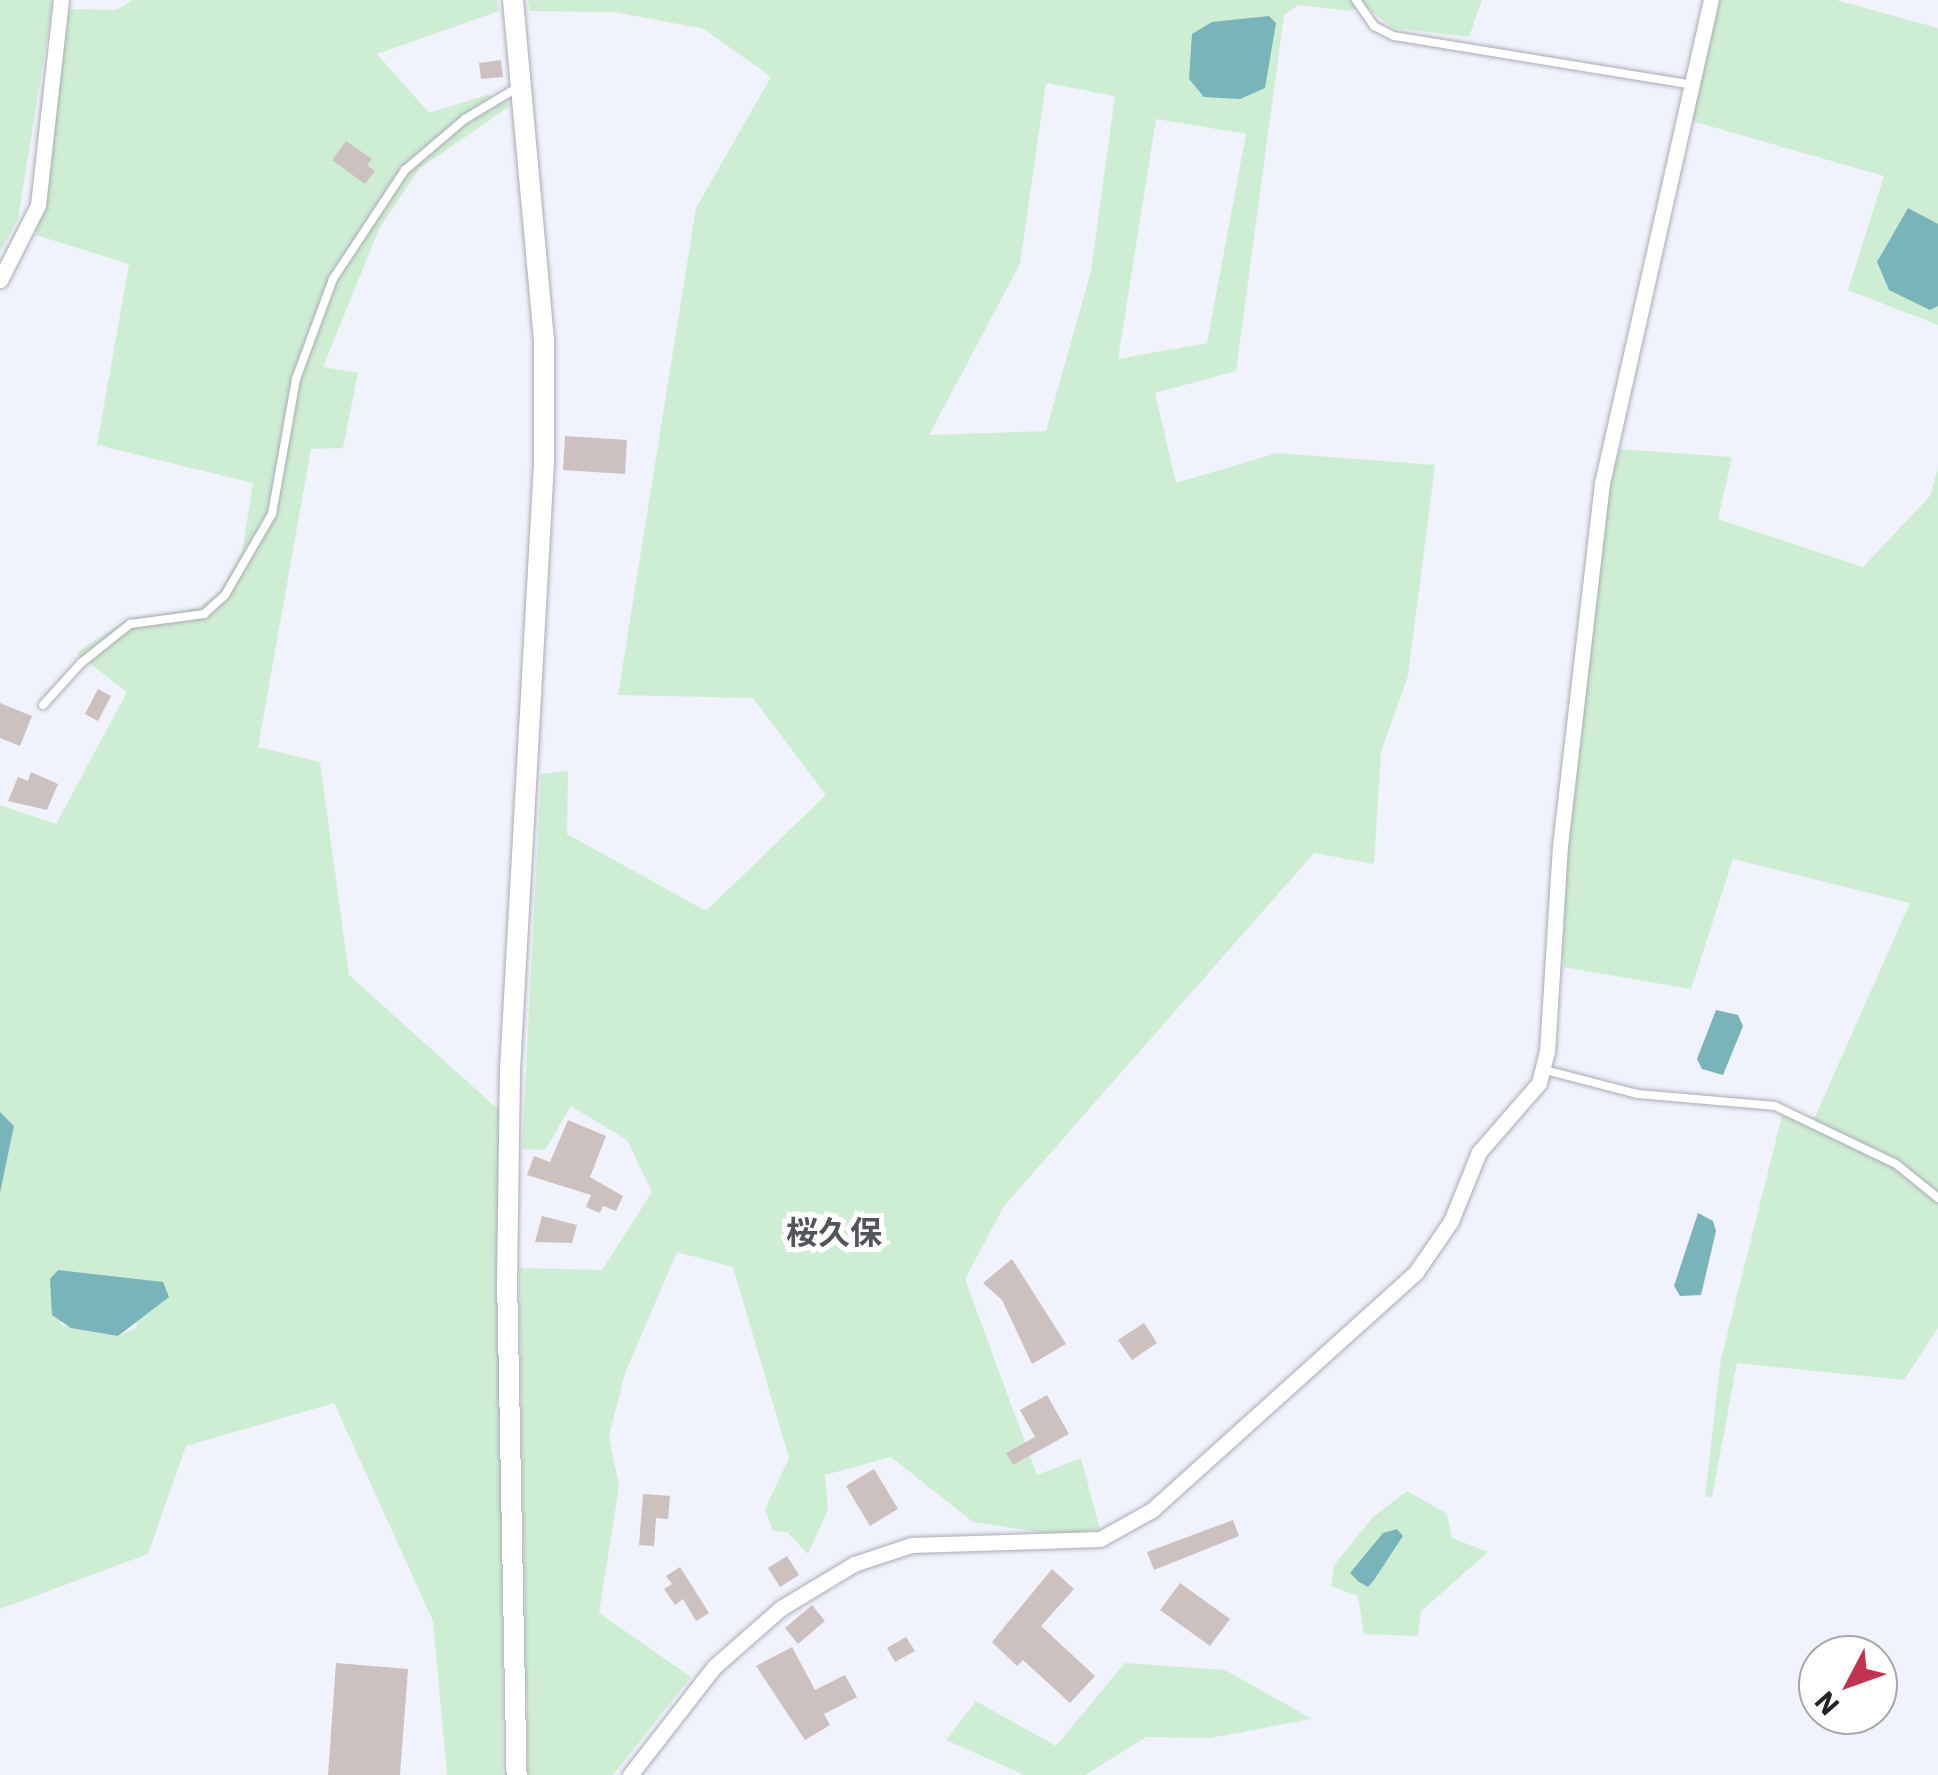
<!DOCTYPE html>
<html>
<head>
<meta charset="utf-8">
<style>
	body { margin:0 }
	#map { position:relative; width:1938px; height:1775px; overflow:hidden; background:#f0f2fc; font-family:"IBM Plex Sans","Noto Sans JP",sans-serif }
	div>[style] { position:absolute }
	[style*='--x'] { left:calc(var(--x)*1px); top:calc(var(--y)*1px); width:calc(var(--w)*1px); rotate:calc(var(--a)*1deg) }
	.green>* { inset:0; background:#ceeed3 }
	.water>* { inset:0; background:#78b4ba }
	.building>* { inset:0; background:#cdc1bf }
	.roads { filter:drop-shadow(0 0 2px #aaacb5) drop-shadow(0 0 2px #aaacb5) }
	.service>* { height:8px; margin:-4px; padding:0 4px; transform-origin:4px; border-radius:4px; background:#fff }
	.minor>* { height:15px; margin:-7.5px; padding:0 7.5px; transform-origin:7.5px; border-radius:7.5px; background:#fff }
	.tertiary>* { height:20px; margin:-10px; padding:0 10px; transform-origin:10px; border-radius:10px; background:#fff }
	span { translate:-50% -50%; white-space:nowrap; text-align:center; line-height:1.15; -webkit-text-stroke:10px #fff; paint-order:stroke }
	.neighbourhood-label { font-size:32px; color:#53555d; font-weight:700 }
	.north { position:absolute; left:1798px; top:1635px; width:100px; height:100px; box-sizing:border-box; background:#fff; border:2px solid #a7a7a9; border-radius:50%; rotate:229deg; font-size:28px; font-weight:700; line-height:40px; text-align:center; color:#232327 }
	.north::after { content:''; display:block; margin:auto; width:35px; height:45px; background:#c33351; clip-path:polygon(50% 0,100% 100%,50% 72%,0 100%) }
</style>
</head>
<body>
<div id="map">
	<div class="green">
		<div style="clip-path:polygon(0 0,53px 0,18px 219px,0 252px)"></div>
		<div style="clip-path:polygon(evenodd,132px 0,497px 0,499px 11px,377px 54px,429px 113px,487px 95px,512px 105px,420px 168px,379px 229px,323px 367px,358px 373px,343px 448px,311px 449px,258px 747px,320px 762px,349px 975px,500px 1111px,503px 1775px,447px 1775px,433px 1621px,334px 1403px,186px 1446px,148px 1554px,0 1609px,0 1193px,14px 1126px,0 1112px,0 805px,56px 824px,127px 692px,76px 653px,128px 619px,199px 608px,220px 591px,242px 552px,253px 483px,97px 445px,129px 264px,36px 235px,70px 9px,117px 10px,132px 0,58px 1270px,145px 1281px,136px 1328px,118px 1336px,61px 1325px,58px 1270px)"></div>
		<div style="clip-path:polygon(evenodd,528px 0,1482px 0,1469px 37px,1393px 28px,1365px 6px,1351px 11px,1298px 5px,1284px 15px,1236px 371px,1155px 393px,1176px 483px,1277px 453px,1435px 465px,1408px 676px,1381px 752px,1374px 864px,1314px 853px,1004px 1206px,965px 1279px,1037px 1475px,1081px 1458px,1100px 1529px,1064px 1536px,973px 1522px,891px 1457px,825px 1475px,828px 1510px,808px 1554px,787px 1532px,773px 1531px,765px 1509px,789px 1458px,733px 1267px,677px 1252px,625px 1373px,609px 1436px,619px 1486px,599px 1613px,691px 1677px,613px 1775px,528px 1775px,519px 1268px,602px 1270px,652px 1192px,627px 1140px,571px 1106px,545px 1150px,522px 1149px,541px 774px,568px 771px,567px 834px,706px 911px,826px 795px,753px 698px,618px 695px,696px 208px,771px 77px,704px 29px,615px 12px,530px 11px,528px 0,1046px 83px,1115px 96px,1091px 271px,1046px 431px,929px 435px,1020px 264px,1046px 83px,528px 0,1156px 119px,1246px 134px,1207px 343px,1118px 359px,1156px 119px)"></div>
		<div style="clip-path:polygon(1720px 0,1836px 0,1938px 28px,1938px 325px,1848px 290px,1884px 176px,1692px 121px,1704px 43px)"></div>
		<div style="clip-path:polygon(1620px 449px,1732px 457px,1718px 519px,1863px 567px,1930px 496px,1938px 468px,1938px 1328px,1904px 1380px,1737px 1363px,1712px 1497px,1705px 1496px,1721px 1359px,1782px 1116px,1815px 1117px,1910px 903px,1733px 859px,1691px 989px,1563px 967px,1567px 835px,1607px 495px)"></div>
		<div style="clip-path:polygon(1407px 1491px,1447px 1514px,1452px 1538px,1488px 1552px,1421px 1611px,1418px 1636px,1364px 1634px,1358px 1596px,1331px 1586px,1334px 1565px,1373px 1517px)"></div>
		<div style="clip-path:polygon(1125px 1663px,1225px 1670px,1312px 1719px,1210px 1738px,1146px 1737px,1085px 1775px,1025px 1775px,946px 1740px,976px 1701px,1056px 1746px)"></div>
	</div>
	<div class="water">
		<div style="clip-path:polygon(1269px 16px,1276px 23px,1265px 88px,1240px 99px,1204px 97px,1189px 79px,1192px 34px,1212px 22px)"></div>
		<div style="clip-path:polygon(1908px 208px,1938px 224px,1938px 306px,1930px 310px,1889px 290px,1877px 262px)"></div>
		<div style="clip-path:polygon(1716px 1010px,1738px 1015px,1743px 1026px,1723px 1075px,1702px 1069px,1697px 1059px)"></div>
		<div style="clip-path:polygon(0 1112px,14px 1126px,0 1193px)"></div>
		<div style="clip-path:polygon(1698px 1213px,1713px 1221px,1716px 1231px,1701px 1295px,1680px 1296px,1674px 1286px)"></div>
		<div style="clip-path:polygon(58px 1270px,163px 1282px,169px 1297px,118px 1336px,71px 1328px,52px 1315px,50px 1279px)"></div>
		<div style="clip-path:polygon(1397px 1529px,1403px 1536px,1374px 1580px,1368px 1587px,1359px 1582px,1350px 1573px,1383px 1533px)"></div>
	</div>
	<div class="building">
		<div style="clip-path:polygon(501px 60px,503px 77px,481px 79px,479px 63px)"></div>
		<div style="clip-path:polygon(346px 141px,372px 159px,367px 165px,375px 171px,365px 184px,332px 160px)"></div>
		<div style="clip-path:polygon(565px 436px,627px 440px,625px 474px,563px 470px)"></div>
		<div style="clip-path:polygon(98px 689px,111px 696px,98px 721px,85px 714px)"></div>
		<div style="clip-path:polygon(0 703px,32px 716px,20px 746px,0 738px)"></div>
		<div style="clip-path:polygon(31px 772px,58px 784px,47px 810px,8px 801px,18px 777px,28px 781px)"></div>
		<div style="clip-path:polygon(568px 1120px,606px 1136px,590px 1177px,623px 1196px,616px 1211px,603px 1206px,600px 1213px,586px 1207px,591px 1195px,527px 1175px,534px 1156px,550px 1162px)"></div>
		<div style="clip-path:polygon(542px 1216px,577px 1225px,572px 1243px,535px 1242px)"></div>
		<div style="clip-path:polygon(1012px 1259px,1066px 1344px,1032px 1364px,1002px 1300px,983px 1283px)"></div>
		<div style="clip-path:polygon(1144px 1323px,1157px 1343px,1132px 1360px,1118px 1340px)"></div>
		<div style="clip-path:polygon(1047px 1395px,1069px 1434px,1013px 1465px,1006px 1453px,1035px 1437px,1020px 1410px)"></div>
		<div style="clip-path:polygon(874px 1469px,898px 1509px,870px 1526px,846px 1486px)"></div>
		<div style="clip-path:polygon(643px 1494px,670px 1496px,668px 1519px,656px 1518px,654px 1546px,639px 1545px)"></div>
		<div style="clip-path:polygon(1233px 1520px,1239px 1536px,1154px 1570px,1147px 1552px)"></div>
		<div style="clip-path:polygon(787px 1556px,799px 1575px,780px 1587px,768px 1568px)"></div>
		<div style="clip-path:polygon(680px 1567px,709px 1613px,696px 1621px,683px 1599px,675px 1605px,664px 1589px,672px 1584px,666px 1576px)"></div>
		<div style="clip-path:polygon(1052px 1569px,1074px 1589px,1041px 1626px,1095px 1676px,1070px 1703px,1023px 1660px,1017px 1666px,992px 1642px)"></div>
		<div style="clip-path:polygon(1180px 1583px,1230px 1619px,1210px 1646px,1160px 1610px)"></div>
		<div style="clip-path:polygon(812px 1605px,825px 1621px,798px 1644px,785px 1628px)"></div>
		<div style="clip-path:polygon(906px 1637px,915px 1651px,895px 1662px,887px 1648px)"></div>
		<div style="clip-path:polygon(792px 1647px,815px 1690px,845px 1675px,857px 1697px,824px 1714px,830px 1725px,805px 1740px,756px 1666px)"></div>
		<div style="clip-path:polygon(336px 1663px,408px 1669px,400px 1775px,328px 1775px)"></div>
	</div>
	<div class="roads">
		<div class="service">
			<div style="--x:1356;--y:0;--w:32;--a:55"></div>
			<div style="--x:1374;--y:26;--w:22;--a:27"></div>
			<div style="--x:1394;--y:36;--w:298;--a:9.3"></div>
			<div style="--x:43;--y:705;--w:57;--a:-47.9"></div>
			<div style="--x:81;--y:663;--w:63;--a:-38.5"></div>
			<div style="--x:130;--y:624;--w:75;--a:-7.7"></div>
			<div style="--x:204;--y:614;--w:28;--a:-42"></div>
			<div style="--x:225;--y:595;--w:94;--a:-59.9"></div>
			<div style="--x:272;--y:514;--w:137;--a:-79.9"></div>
			<div style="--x:296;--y:379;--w:107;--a:-69.7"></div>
			<div style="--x:333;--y:279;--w:131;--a:-56.6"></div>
			<div style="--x:405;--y:170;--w:79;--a:-40.4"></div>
			<div style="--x:465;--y:119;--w:64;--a:-31"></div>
			<div style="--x:1545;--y:1070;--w:96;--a:14.5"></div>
			<div style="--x:1638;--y:1094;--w:138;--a:5"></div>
			<div style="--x:1775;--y:1106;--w:134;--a:25.6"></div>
			<div style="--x:1896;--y:1164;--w:54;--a:39"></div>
		</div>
		<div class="minor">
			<div style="--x:0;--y:280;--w:84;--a:-63.1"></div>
			<div style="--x:38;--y:205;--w:206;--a:-83.6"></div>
			<div style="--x:630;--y:1775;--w:138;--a:-52.1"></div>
			<div style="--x:715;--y:1666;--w:88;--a:-41.3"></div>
			<div style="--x:781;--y:1608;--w:85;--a:-31.1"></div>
			<div style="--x:854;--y:1564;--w:60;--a:-18.4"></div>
			<div style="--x:911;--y:1545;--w:189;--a:-1.8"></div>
			<div style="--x:1100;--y:1539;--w:60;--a:-29.1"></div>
			<div style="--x:1152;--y:1510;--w:355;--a:-42"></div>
			<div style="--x:1416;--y:1272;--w:62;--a:-55.5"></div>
			<div style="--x:1451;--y:1221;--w:74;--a:-67.9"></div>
			<div style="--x:1479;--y:1152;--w:91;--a:-49"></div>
			<div style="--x:1539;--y:1083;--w:32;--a:-76"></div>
			<div style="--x:1547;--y:1052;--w:206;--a:-86.4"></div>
			<div style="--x:1560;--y:846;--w:365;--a:-83.4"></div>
			<div style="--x:1602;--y:483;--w:495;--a:-77.3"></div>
		</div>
		<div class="tertiary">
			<div style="--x:513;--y:0;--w:339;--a:84.8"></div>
			<div style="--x:544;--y:338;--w:125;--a:90"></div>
			<div style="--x:544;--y:463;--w:607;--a:93.21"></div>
			<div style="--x:510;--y:1069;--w:207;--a:90.8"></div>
			<div style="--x:507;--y:1276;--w:499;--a:88.9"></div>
		</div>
	</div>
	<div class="neighbourhood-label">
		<span style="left:834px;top:1232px">桜久保</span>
	</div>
	<div class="north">N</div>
</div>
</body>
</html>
